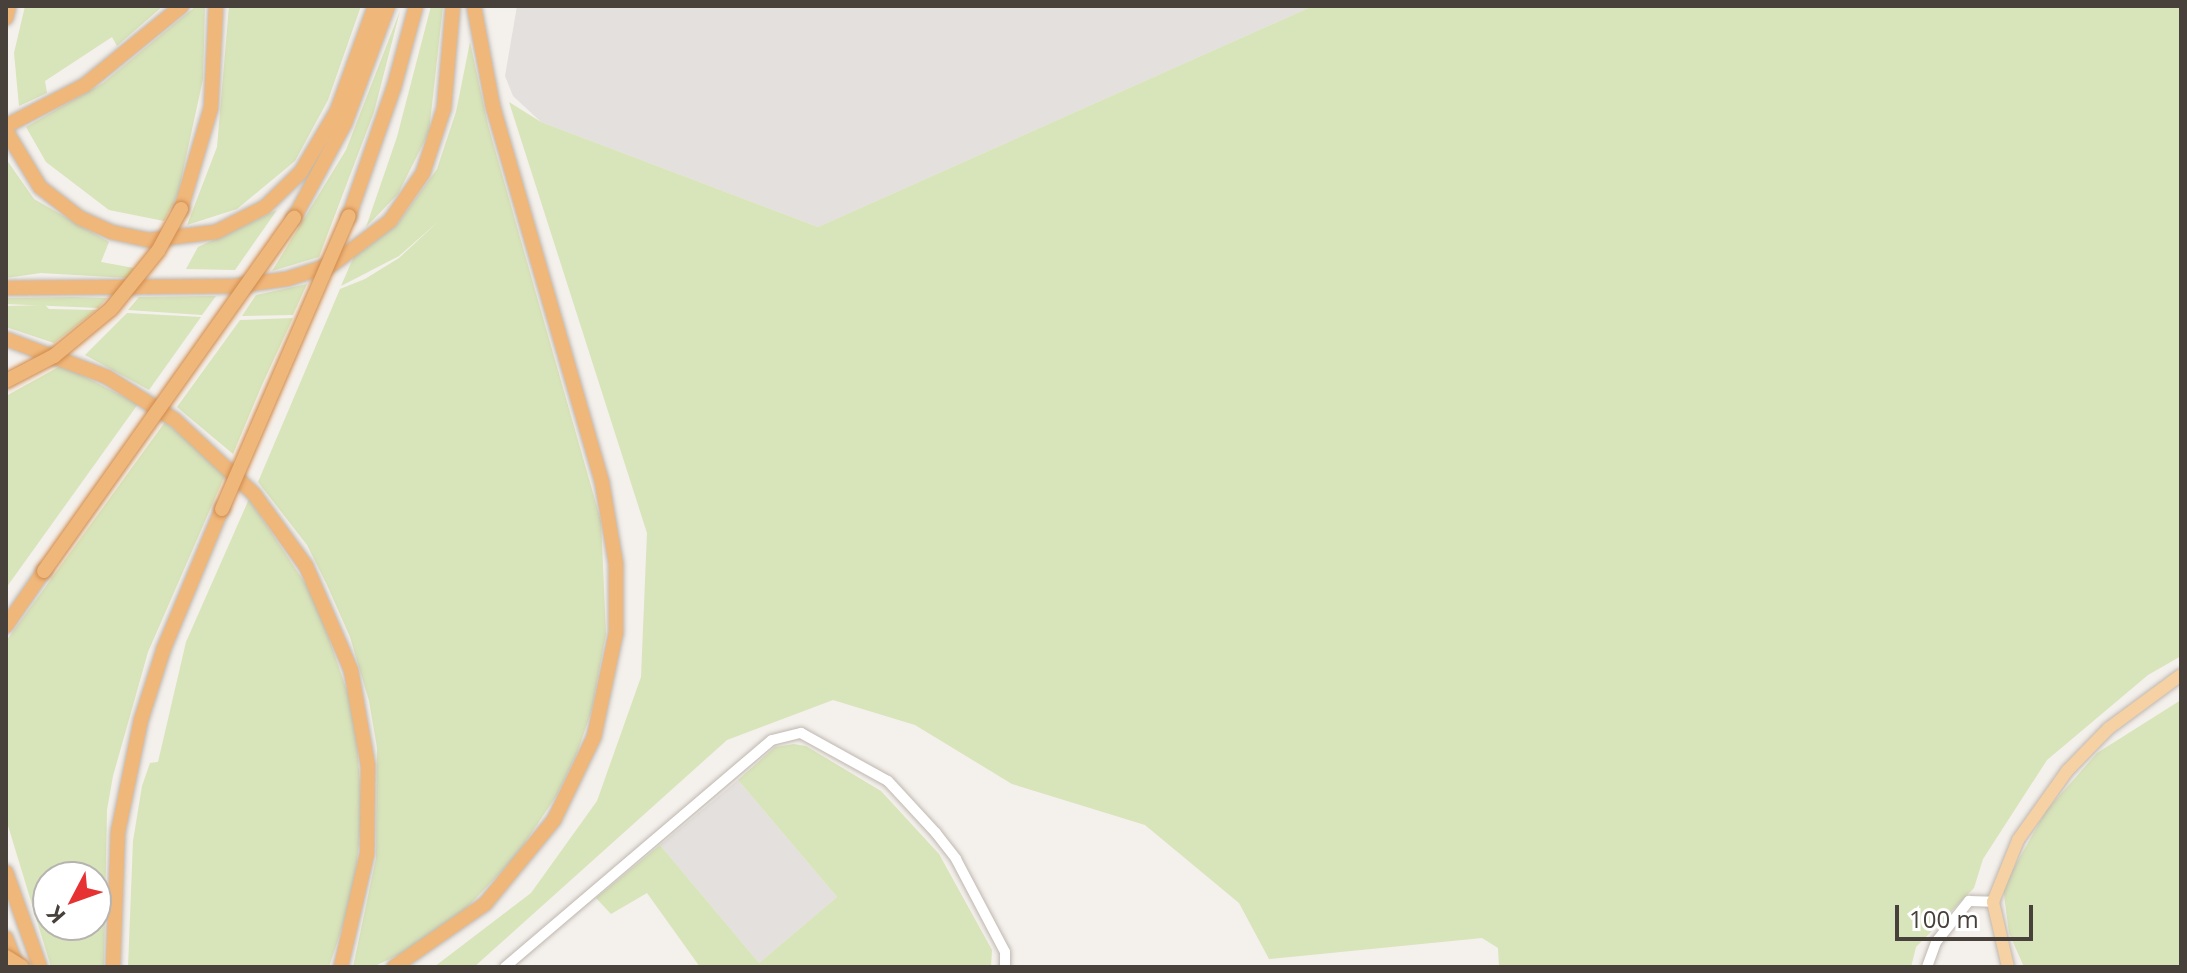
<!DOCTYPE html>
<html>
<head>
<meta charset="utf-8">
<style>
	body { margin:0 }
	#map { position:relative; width:2187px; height:973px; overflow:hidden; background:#f4f0ec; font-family:"Open Sans",sans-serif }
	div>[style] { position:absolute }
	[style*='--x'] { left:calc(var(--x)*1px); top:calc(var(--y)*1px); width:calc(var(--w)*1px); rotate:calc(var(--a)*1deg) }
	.industrial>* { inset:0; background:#e4e0dd }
	.green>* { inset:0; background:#d8e4b9 }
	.roads { filter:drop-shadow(0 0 2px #bfb7af) drop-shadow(0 0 2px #bfb7af) }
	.minor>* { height:10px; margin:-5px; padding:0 5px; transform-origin:5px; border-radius:5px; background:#fff }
	.major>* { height:12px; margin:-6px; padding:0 6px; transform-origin:6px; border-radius:6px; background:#f5d1a4 }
	.highway>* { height:14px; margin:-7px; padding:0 7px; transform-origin:7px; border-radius:7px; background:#f0b77b }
	.bridges { filter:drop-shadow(0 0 2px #cf8a4b) drop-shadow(0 0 2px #cf8a4b) }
	.highway-bridge>* { height:14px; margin:-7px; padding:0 7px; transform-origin:7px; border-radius:7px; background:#f0b77b }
	span { translate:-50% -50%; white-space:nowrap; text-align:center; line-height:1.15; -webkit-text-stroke:7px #fff; paint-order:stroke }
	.frame { position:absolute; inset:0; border:8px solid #48403a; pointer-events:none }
	.north { position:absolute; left:32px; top:861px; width:80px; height:80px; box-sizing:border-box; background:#fff; border:2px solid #b6b3b0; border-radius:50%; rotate:229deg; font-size:22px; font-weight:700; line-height:32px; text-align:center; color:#48403a }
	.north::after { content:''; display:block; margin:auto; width:28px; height:36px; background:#e63233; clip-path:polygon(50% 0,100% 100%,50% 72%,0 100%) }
	.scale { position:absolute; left:1895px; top:905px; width:138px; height:36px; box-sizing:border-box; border:4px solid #48403a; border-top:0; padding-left:10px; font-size:24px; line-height:28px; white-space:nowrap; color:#48403a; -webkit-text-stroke:6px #fff; paint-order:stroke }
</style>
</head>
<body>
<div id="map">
	<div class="industrial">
		<div style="clip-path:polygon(517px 6px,1313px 6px,818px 227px,541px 122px,513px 96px,505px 76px)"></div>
		<div style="clip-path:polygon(738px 780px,837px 897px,759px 963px,660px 845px)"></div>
	</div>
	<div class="green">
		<div style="clip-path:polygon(25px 6px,163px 6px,117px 46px,112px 37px,45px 81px,47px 93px,19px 106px,14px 53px)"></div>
		<div style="clip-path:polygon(196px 6px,205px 6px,203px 79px,178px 194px,164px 221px,109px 210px,46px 162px,26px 127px,103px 83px)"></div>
		<div style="clip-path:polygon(229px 6px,361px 6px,328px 100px,295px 161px,237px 209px,187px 225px,217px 147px)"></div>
		<div style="clip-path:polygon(431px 6px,443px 6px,429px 132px,398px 194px,366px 227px,397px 137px)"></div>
		<div style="clip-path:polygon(1313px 6px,2181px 6px,2181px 656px,2148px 675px,2047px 760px,1983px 859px,1974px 888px,1916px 947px,1911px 967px,1499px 967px,1498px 948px,1482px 938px,1269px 959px,1239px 903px,1145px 825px,1012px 784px,915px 725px,833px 700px,727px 740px,474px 967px,434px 967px,531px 893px,597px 801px,641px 677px,647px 533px,509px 102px,541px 122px,818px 227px)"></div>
		<div style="clip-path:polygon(400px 11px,374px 112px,319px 257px,272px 271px,346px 150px)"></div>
		<div style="clip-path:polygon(470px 42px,488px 125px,601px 521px,606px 634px,592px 710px,577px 753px,557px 795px,516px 856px,462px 913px,417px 946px,373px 967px,353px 967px,376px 858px,377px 748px,369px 701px,350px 637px,327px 585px,307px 545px,258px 482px,340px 289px,365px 279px,399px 258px,440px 220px,399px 256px,341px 286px,354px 256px,398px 223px,437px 169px,456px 112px)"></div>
		<div style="clip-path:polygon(6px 159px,34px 199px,109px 242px,101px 262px,134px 268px,128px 278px,41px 273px,6px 278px)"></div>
		<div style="clip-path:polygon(277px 210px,235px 270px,186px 269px,198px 247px)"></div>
		<div style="clip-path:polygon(307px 284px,293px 315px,242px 316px,256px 295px)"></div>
		<div style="clip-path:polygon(216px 296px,202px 315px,128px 310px,139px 297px)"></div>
		<div style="clip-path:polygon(6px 298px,72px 297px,107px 298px,98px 308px,6px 304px)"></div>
		<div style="clip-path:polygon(45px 305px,49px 309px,96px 310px,54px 343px,6px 327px,6px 306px)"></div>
		<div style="clip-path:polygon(127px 313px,201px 317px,149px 390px,85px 355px)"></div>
		<div style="clip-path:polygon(293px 318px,262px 385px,233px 454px,177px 407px,240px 320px)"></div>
		<div style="clip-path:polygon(62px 365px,138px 404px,6px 588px,6px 396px)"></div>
		<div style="clip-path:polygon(evenodd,165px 422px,226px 473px,148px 652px,113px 776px,107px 810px,104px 967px,51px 967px,6px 819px,6px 641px,165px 422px,48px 877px,96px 877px,96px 925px,48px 925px,48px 877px)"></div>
		<div style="clip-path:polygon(249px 499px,315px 598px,355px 714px,362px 813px,354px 892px,329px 967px,128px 967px,133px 841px,142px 786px,150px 763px,158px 762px,186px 642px)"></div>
		<div style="clip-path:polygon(2181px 700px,2181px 967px,2024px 967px,2009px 933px,2003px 887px,2046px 811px,2097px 753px)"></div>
		<div style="clip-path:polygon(794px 744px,806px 746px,881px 791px,939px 854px,992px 950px,991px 967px,700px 967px,647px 893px,611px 914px,596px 898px,660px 845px,759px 963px,837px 897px,738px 780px,775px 747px)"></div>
	</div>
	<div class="roads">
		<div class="minor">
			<div style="--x:505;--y:967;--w:350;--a:-40.4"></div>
			<div style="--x:772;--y:740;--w:30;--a:-14"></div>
			<div style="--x:801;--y:733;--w:99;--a:28.9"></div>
			<div style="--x:888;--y:781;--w:71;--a:47.3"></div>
			<div style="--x:936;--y:833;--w:33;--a:52"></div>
			<div style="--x:956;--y:859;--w:105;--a:62.2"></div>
			<div style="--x:1005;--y:952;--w:15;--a:90"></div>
			<div style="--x:1927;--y:967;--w:27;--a:-70"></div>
			<div style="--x:1936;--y:942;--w:53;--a:-51.2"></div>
			<div style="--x:1969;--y:901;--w:24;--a:2"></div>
		</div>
		<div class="major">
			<div style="--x:2008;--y:967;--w:67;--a:-103"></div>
			<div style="--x:1993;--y:902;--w:67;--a:-68"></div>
			<div style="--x:2018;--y:840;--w:85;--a:-54.6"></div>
			<div style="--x:2067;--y:771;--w:60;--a:-45.7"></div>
			<div style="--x:2109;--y:728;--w:89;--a:-36.4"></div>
		</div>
		<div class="highway">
			<div style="--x:6;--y:18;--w:12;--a:-76"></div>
			<div style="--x:6;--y:126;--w:89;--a:-27.4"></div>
			<div style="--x:85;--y:85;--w:125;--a:-39.2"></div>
			<div style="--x:6;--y:131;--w:66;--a:58.7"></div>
			<div style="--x:40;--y:187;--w:51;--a:37.8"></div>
			<div style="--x:80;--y:218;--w:34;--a:24"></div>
			<div style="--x:111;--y:232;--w:40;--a:12"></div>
			<div style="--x:150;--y:240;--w:66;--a:-6.9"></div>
			<div style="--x:216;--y:232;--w:55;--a:-27"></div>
			<div style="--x:265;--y:207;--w:50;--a:-44.2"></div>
			<div style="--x:301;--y:172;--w:71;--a:-59.5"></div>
			<div style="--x:337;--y:111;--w:112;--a:-70.1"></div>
			<div style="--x:181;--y:209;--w:105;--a:-73.5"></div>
			<div style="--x:211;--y:108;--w:102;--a:-87.2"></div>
			<div style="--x:349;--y:216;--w:137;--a:-70.8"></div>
			<div style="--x:394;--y:87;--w:84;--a:-74.8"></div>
			<div style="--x:294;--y:218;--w:108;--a:-61.8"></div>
			<div style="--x:345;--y:123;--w:125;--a:-69.8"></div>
			<div style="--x:6;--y:288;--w:229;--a:-0.5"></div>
			<div style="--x:235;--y:286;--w:52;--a:-7.7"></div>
			<div style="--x:287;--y:279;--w:48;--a:-18.1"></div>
			<div style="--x:333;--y:264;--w:71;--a:-37"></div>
			<div style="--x:390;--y:221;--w:58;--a:-55.5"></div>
			<div style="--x:423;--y:173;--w:68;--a:-72.1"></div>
			<div style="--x:444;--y:108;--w:102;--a:-85"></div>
			<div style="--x:6;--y:339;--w:108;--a:20.6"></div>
			<div style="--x:107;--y:377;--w:80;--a:32.3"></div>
			<div style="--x:175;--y:420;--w:108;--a:43.1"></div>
			<div style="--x:254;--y:494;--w:89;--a:54.2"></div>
			<div style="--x:306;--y:566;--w:113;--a:66.6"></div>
			<div style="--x:351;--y:670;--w:97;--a:79.9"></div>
			<div style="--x:368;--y:765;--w:89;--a:90.6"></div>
			<div style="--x:367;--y:854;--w:116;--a:103"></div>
			<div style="--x:6;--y:626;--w:67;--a:-55.4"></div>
			<div style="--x:6;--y:872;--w:101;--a:70.3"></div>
			<div style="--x:6;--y:938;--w:31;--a:69"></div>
			<div style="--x:113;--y:967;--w:135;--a:-87.9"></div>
			<div style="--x:118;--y:832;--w:114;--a:-78.4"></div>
			<div style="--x:141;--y:720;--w:76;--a:-72.3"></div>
			<div style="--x:164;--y:648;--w:151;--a:-67.4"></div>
			<div style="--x:394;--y:967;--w:111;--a:-34.7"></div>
			<div style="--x:485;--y:904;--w:109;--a:-50.6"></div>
			<div style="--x:554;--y:820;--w:92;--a:-64.3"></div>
			<div style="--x:594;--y:737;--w:106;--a:-78.1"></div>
			<div style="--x:616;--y:633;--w:69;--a:-90"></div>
			<div style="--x:616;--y:564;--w:83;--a:-99.7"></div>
			<div style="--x:602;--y:482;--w:391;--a:-106.2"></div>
			<div style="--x:493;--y:107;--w:103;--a:-100.7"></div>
		</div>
	</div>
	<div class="bridges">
		<div class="highway-bridge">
			<div style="--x:6;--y:381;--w:54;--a:-27.5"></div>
			<div style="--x:54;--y:356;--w:74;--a:-39.5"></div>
			<div style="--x:111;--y:309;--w:75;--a:-51"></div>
			<div style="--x:158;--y:251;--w:48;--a:-61.3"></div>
			<div style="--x:222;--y:509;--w:319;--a:-66.6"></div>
			<div style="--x:44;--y:571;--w:433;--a:-54.7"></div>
			<div style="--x:6;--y:957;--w:19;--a:32"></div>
		</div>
	</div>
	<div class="frame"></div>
	<div class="north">K</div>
	<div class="scale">100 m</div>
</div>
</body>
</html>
